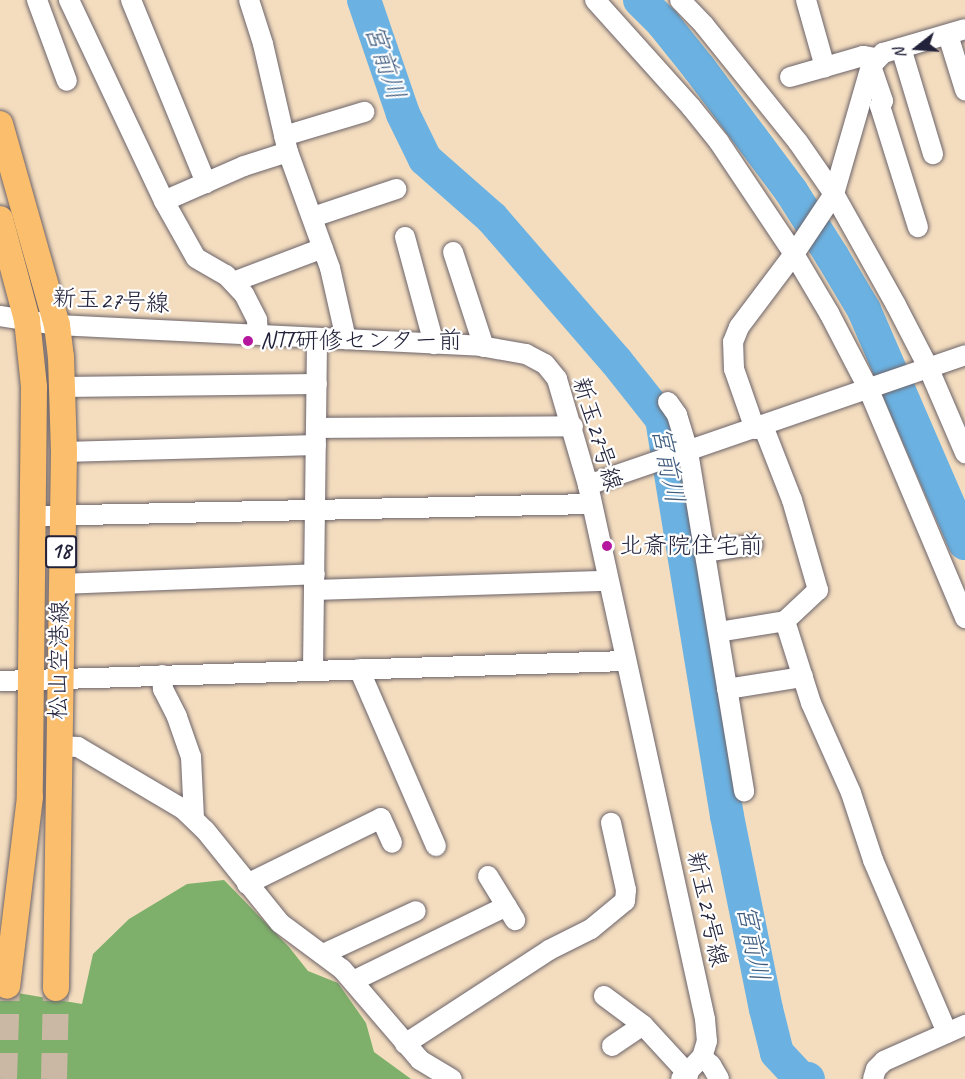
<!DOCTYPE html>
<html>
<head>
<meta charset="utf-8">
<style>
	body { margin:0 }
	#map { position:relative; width:965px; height:1079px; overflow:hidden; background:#f4ddbf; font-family:Caveat,"Klee One",sans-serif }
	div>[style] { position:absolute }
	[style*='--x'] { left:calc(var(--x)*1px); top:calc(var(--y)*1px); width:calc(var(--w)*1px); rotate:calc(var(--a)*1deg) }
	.forest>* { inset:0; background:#7eb06b }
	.river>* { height:34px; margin:-17px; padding:0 17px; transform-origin:17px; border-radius:17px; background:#6bb2e2 }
	.major-tunnel>* { height:26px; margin-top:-13px; transform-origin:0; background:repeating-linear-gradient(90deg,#cab8a5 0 26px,transparent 0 39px) }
	.roads { filter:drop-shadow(0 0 2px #6c6369) drop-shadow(0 0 2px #6c6369) }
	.minor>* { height:20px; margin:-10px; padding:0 10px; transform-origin:10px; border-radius:10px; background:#fff }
	.major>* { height:26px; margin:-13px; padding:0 13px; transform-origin:13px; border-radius:13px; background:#fabe6d }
	.dots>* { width:16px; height:16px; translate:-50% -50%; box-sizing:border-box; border:3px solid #fff; border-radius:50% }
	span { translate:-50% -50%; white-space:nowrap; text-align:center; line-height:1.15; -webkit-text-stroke:4.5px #fff; paint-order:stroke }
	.shield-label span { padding:2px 4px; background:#fff; border:2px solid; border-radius:4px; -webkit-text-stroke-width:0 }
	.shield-label { font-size:22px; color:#22223b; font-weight:700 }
	.street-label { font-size:24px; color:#22223b }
	.poi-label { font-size:24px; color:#22223b }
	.left { translate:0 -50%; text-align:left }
	.water-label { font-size:26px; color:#3f5c7e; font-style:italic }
	.north { position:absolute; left:887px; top:18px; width:60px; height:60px; -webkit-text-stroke:4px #fff; paint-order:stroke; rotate:253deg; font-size:16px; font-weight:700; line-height:24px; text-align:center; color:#22223b }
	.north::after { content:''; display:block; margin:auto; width:21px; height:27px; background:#22223b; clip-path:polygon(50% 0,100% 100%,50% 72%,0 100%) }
</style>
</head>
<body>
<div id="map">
	<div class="forest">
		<div style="clip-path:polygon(224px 880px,289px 947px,308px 971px,338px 983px,366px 1023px,374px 1052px,411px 1079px,0 1079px,0 990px,82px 1004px,93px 954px,129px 919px,187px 884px)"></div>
	</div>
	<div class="river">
		<div style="--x:364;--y:0;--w:120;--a:71.1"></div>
		<div style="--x:403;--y:114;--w:50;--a:63.9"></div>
		<div style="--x:425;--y:159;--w:89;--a:41.4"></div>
		<div style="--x:492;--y:218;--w:189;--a:49.1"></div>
		<div style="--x:616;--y:361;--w:74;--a:51.6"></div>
		<div style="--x:662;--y:419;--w:402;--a:80.7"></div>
		<div style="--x:727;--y:816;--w:197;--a:78.6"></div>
		<div style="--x:766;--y:1009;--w:45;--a:76"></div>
		<div style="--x:777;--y:1053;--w:34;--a:47"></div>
		<div style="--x:800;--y:1078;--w:8;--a:7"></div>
		<div style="--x:640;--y:0;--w:33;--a:45"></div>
		<div style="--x:663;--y:23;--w:58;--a:51.3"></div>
		<div style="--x:699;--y:68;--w:154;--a:53.2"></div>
		<div style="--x:791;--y:191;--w:77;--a:57.8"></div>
		<div style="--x:832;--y:256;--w:63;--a:59.3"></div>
		<div style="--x:864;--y:310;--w:254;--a:66.6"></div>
	</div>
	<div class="major-tunnel">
		<div style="--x:4;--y:1079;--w:93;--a:-88.2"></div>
		<div style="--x:54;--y:1079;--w:91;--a:-88.7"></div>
	</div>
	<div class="roads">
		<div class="minor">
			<div style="--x:37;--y:0;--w:86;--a:69.7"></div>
			<div style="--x:69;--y:0;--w:222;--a:64.7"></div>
			<div style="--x:164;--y:201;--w:87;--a:-23.6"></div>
			<div style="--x:244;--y:166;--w:46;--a:-17.7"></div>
			<div style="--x:131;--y:0;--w:198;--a:67.7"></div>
			<div style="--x:249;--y:0;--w:46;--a:72.3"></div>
			<div style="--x:263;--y:44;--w:111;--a:77"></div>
			<div style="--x:288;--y:152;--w:123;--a:70.1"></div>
			<div style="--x:330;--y:268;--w:73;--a:77.3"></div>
			<div style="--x:595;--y:0;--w:144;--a:48.1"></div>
			<div style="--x:691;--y:107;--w:45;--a:51.3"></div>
			<div style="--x:719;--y:142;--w:135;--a:56.2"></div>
			<div style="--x:794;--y:254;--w:69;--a:59.3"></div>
			<div style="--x:829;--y:313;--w:85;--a:62.5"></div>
			<div style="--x:868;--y:388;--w:250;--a:67.1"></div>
			<div style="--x:680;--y:0;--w:35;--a:46"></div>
			<div style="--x:704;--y:25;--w:150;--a:51.2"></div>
			<div style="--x:798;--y:142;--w:63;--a:55.3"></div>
			<div style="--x:834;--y:194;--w:127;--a:60.8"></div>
			<div style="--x:896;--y:305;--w:70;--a:62.7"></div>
			<div style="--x:928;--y:367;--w:94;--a:66.7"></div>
			<div style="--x:806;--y:0;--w:70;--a:74.2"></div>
			<div style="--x:825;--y:67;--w:40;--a:-16"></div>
			<div style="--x:863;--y:56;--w:13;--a:9"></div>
			<div style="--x:948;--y:35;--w:58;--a:72.8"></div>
			<div style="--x:901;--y:48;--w:111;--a:73.2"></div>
			<div style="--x:871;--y:66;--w:37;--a:71"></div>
			<div style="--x:883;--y:101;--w:6;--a:121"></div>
			<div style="--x:880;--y:106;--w:127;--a:72.6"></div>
			<div style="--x:790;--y:77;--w:36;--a:-16"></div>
			<div style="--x:284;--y:136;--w:84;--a:-16.7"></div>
			<div style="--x:164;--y:201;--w:65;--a:60.7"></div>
			<div style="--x:196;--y:258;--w:34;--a:30"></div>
			<div style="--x:226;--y:275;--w:26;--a:47"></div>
			<div style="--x:244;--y:294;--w:29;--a:63"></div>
			<div style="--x:257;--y:320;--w:14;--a:86"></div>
			<div style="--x:313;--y:217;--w:88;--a:-18.6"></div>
			<div style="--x:405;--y:237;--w:111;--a:74.8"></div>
			<div style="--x:453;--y:252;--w:100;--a:71.9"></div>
			<div style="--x:233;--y:282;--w:96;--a:-20.7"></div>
			<div style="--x:0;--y:316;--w:58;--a:9"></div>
			<div style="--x:57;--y:325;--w:424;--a:2.8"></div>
			<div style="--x:480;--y:346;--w:47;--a:9.9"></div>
			<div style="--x:526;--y:354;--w:21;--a:28"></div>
			<div style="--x:545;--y:364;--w:19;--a:51"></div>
			<div style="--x:557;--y:379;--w:110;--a:73.7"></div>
			<div style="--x:588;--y:485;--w:547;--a:77.64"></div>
			<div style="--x:705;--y:1019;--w:22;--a:85"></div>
			<div style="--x:707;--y:1041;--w:17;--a:107"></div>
			<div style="--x:702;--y:1057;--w:30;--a:134"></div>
			<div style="--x:62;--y:387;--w:255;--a:-0.7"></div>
			<div style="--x:668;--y:402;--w:16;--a:55"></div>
			<div style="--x:677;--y:415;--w:39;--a:73"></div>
			<div style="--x:688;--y:452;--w:344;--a:80.6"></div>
			<div style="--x:763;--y:426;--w:79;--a:68.6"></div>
			<div style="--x:792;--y:500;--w:94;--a:73.9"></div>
			<div style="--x:818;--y:590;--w:45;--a:136.8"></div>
			<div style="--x:785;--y:621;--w:86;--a:72.4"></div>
			<div style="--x:811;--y:703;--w:98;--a:66"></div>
			<div style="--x:851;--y:793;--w:71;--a:71.8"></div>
			<div style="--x:873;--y:860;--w:188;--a:66.8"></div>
			<div style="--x:317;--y:428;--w:256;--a:-0.4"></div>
			<div style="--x:755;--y:429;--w:64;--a:-109.3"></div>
			<div style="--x:734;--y:369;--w:27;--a:-92"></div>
			<div style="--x:733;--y:342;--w:16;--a:-68"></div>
			<div style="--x:739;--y:327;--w:91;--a:-53"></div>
			<div style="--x:794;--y:254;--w:72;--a:-56.3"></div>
			<div style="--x:834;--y:194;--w:133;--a:-73.9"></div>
			<div style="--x:871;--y:66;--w:18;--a:-47"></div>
			<div style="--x:883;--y:53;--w:85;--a:-16.3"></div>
			<div style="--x:64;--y:452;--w:252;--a:-1.6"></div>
			<div style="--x:588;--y:485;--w:399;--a:-19"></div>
			<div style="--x:33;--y:516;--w:558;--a:-1.23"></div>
			<div style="--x:704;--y:552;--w:49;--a:-8.3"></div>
			<div style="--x:60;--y:584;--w:255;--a:-2.2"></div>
			<div style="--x:314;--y:590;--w:294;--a:-1.8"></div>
			<div style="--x:718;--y:632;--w:68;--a:-9.3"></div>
			<div style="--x:359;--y:669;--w:193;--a:66.5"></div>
			<div style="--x:313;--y:670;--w:332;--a:-89.3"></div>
			<div style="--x:162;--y:675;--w:14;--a:86"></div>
			<div style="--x:163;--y:689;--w:31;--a:63"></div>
			<div style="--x:177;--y:717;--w:42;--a:70.7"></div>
			<div style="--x:191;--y:757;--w:62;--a:87.2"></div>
			<div style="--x:0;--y:681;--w:626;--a:-1.83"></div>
			<div style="--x:727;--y:689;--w:77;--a:-9"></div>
			<div style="--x:58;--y:746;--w:20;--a:3"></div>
			<div style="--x:78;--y:747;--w:122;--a:30.6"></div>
			<div style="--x:183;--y:809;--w:30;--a:44"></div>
			<div style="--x:205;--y:830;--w:119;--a:51.1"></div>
			<div style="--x:280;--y:923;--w:77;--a:36.6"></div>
			<div style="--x:342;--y:969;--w:120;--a:49.4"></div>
			<div style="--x:420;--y:1060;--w:37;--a:31"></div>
			<div style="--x:488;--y:876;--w:52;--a:58.5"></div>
			<div style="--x:247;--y:884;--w:149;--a:-26.2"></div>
			<div style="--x:381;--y:818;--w:27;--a:66"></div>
			<div style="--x:323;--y:954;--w:102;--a:-24.8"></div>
			<div style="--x:353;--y:981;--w:171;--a:-26"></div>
			<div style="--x:604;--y:996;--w:49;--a:36.6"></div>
			<div style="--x:643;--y:1025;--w:67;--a:47.4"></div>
			<div style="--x:405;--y:1044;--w:172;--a:-33.1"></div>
			<div style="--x:549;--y:950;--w:47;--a:-26.6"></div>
			<div style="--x:591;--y:929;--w:44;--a:-39.5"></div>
			<div style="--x:625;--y:901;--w:11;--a:-85"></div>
			<div style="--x:626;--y:890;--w:69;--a:-102.6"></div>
			<div style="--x:612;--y:1046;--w:37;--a:-34"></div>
			<div style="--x:702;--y:1057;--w:12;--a:42"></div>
			<div style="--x:711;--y:1065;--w:16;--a:60"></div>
			<div style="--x:873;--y:1079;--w:10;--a:-73"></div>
			<div style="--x:876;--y:1069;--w:11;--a:-45"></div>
			<div style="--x:884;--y:1061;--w:89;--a:-24"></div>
		</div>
		<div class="major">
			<div style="--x:0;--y:124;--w:209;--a:74.2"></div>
			<div style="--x:57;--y:325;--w:32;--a:83"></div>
			<div style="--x:61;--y:357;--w:95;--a:88.2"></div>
			<div style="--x:64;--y:452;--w:536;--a:90.86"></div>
			<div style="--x:0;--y:219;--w:105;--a:75"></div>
			<div style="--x:27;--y:320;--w:67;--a:84"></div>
			<div style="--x:34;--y:387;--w:410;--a:90.6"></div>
			<div style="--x:30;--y:797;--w:190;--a:96.9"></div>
		</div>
	</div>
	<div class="dots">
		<div style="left:248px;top:341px;background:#b5179e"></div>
		<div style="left:607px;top:546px;background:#b5179e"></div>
	</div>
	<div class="shield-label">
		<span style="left:61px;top:552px">18</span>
	</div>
	<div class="street-label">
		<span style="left:111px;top:301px;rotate:3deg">新玉27号線</span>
		<span style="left:597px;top:434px;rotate:73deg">新玉27号線</span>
		<span style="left:59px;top:660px;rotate:-89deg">松山空港線</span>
		<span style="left:707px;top:909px;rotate:78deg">新玉27号線</span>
	</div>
	<div class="poi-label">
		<span class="left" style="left:260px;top:341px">NTT研修センター前</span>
		<span class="left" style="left:619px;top:546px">北斎院住宅前</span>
	</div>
	<div class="water-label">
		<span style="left:385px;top:62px;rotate:72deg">宮前川</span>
		<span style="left:668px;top:465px;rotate:79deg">宮前川</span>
		<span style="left:753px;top:943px;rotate:79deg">宮前川</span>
	</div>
	<div class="north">N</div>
</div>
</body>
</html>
